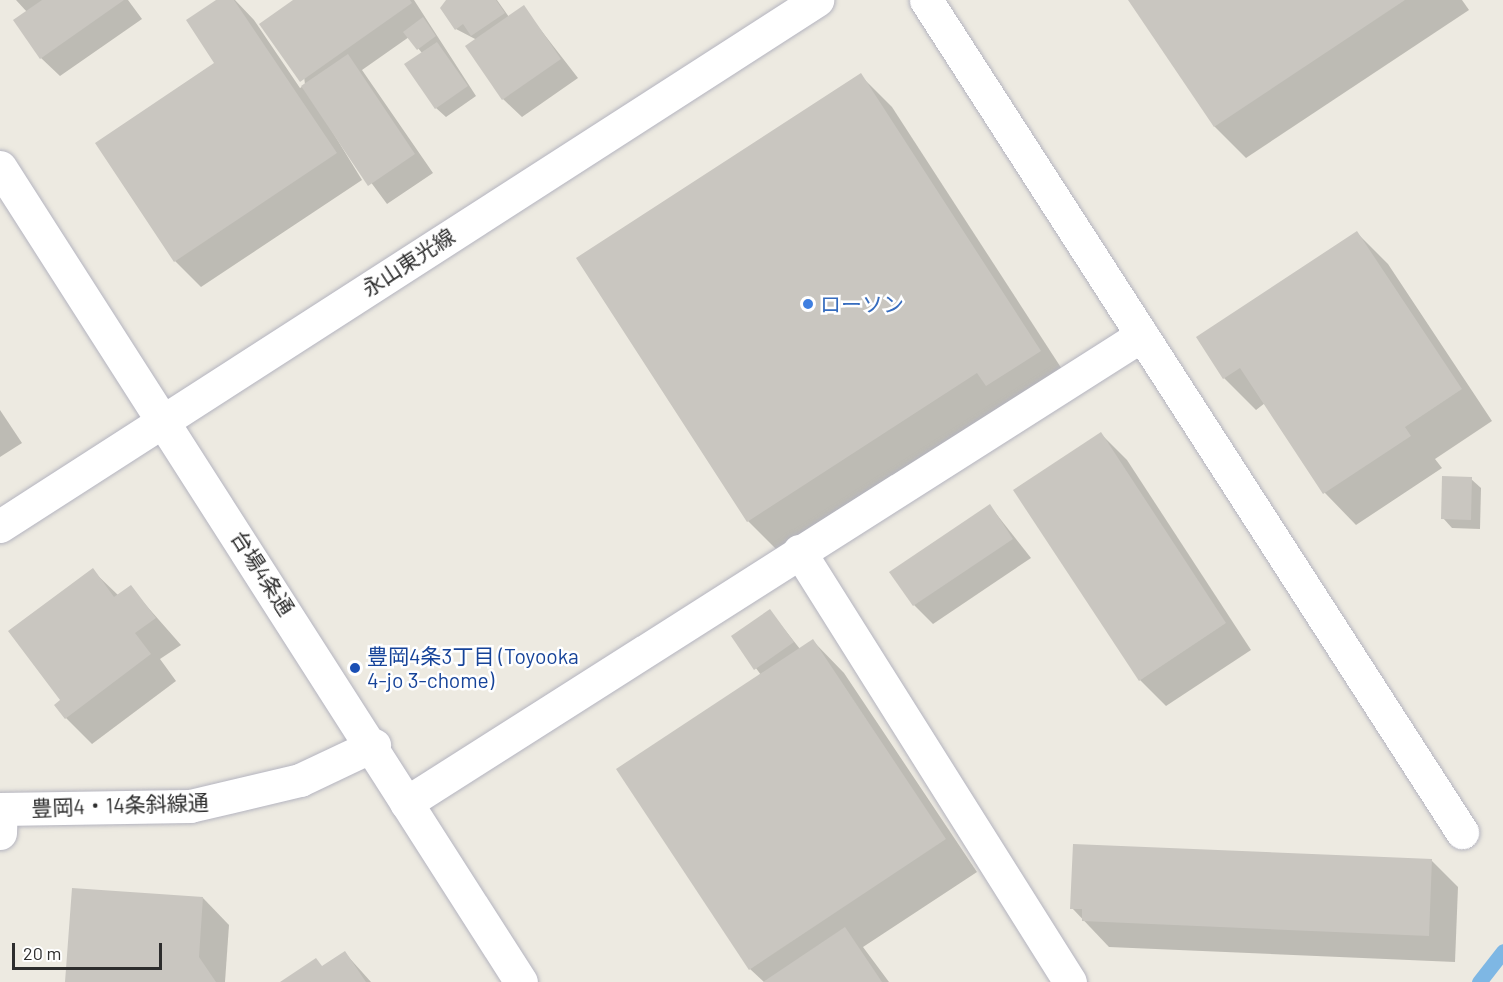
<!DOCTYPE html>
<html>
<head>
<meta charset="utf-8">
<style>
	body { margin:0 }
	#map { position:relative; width:1503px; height:982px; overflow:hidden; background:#edeae1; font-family:Barlow,"Noto Sans JP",sans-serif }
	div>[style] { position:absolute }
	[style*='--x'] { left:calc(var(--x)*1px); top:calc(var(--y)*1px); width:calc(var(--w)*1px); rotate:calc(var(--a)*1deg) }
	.shadow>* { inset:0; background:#0003 }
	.stream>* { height:15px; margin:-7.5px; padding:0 7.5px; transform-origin:7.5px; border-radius:7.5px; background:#7eb7e4 }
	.building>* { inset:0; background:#c9c6c0 }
	.roads { filter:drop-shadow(0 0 2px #b4b4bf) drop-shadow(0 0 2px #b4b4bf) }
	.minor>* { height:33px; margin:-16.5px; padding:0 16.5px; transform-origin:16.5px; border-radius:16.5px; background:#fff }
	.tertiary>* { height:33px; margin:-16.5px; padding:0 16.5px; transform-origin:16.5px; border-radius:16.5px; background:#fff }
	.dots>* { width:16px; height:16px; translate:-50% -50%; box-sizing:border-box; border:3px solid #fff; border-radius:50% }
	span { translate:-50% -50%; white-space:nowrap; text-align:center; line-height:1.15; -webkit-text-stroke:5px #fff; paint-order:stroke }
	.street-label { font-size:21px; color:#2d2d2d }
	.shop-label { font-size:21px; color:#366cbe }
	.left { translate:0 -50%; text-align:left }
	.transit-label { font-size:21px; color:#164399 }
	.scale { position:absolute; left:12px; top:943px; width:150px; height:27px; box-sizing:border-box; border:3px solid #2d2d2d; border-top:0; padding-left:8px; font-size:18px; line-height:21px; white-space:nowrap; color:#2d2d2d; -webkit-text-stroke:4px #fff; paint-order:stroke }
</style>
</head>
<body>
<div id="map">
	<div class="shadow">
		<div style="clip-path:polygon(16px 0,128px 0,142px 19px,60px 76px,41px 58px,27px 12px)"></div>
		<div style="clip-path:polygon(219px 0,235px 0,254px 20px,300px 88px,305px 85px,296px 0,414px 0,476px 96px,446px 117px,436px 108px,422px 53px,409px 37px,362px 70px,433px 173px,387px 204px,327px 123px,362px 180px,201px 287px,175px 261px,216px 63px)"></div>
		<div style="clip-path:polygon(448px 0,497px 0,509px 17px,523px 7px,578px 78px,522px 117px,503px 99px,477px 40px,456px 29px)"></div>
		<div style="clip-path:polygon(1130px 0,1462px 0,1469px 10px,1246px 158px,1215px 127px)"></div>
		<div style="clip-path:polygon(860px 75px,892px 107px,1071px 383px,780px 553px,748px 521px)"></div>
		<div style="clip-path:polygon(1357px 233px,1388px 264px,1492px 421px,1435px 459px,1442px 468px,1356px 525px,1325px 493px,1265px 403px,1256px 410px,1224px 378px)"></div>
		<div style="clip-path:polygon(0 410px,22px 443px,0 457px)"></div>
		<div style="clip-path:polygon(1101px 434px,1127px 460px,1251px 650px,1166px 706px,1140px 680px)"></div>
		<div style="clip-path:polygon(1471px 479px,1481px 488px,1480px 529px,1452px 528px,1443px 518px)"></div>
		<div style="clip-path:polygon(990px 506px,1031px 558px,933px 624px,914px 605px)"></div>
		<div style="clip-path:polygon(92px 570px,119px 596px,130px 587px,181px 645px,160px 659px,176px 681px,92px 744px,66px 718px,63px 701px)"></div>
		<div style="clip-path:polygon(770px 611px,800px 649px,813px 641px,844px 673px,977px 872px,863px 947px,889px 982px,764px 982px,750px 969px,761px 675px,733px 637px)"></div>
		<div style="clip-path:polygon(1431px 860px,1458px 887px,1455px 962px,1109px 947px,1072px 908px)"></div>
		<div style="clip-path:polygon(203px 898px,229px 925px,225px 982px,66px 982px)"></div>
		<div style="clip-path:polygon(345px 953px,371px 982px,283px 982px,323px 968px)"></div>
	</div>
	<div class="stream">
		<div style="--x:1479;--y:982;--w:39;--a:-52"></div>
	</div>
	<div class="building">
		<div style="clip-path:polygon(42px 0,124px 0,40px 59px,13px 20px)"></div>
		<div style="clip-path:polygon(216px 0,234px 0,337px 153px,174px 262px,95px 143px,214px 63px,186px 20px)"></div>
		<div style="clip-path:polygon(293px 0,410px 0,412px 3px,300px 82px,259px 24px)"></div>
		<div style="clip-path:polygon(446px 0,496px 0,505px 13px,471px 36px,463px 24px,455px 30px,440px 8px)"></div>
		<div style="clip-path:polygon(1128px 0,1405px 0,1214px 127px)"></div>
		<div style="clip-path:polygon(524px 5px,561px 59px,502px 100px,465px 46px)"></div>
		<div style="clip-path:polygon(423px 17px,436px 36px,417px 50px,403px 32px)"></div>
		<div style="clip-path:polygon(437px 42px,468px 86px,435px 109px,404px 64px)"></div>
		<div style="clip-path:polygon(348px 54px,415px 154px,368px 186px,301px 86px)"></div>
		<div style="clip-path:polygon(861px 73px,1041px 351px,986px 386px,977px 373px,747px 522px,576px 258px)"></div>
		<div style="clip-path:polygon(1357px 231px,1462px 389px,1405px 427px,1411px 436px,1323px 494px,1240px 368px,1223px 379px,1196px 337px)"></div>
		<div style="clip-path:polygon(1101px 432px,1226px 623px,1139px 681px,1013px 490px)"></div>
		<div style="clip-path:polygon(1442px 476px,1472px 477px,1471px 520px,1441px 519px)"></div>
		<div style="clip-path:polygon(990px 504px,1013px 539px,913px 606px,889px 572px)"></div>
		<div style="clip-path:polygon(93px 568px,114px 597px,131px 585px,156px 618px,135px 633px,151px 654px,65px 719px,54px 705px,60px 700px,8px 631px)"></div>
		<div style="clip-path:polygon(770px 609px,794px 642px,754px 670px,731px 636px)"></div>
		<div style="clip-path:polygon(813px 639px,946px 839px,749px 970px,616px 769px)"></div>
		<div style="clip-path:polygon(1073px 844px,1432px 859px,1429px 936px,1082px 921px,1082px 909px,1070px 909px)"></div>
		<div style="clip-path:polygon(72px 888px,203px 897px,199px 957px,216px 982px,65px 982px)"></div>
		<div style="clip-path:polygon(845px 927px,882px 982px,763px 982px)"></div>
		<div style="clip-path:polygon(345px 951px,366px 982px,280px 982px,316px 958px,322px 966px)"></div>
	</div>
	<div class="roads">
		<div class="minor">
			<div style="--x:926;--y:0;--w:990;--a:57.21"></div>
			<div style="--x:799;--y:551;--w:509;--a:57.84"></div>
			<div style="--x:406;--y:803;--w:872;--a:-32.45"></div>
			<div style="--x:0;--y:833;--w:23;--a:-88"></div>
		</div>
		<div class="tertiary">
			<div style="--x:0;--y:167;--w:967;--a:57.41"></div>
			<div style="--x:0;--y:526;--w:972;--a:-32.77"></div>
			<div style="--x:0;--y:809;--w:190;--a:-0.9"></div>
			<div style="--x:190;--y:806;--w:113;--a:-13.3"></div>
			<div style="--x:300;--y:780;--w:82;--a:-25.3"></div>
		</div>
	</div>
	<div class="dots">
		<div style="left:808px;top:304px;background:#3f7fe0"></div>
		<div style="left:355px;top:668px;background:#1a4fb4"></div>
	</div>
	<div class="street-label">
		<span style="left:408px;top:262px;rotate:-33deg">永山東光線</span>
		<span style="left:263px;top:573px;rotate:57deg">台場4条通</span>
		<span style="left:120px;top:805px;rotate:-2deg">豊岡4・14条斜線通</span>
	</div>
	<div class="shop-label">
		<span class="left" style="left:820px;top:304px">ローソン</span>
	</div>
	<div class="transit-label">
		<span class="left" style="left:367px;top:668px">豊岡4条3丁目 (Toyooka<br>4-jo 3-chome)</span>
	</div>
	<div class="scale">20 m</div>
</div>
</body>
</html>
